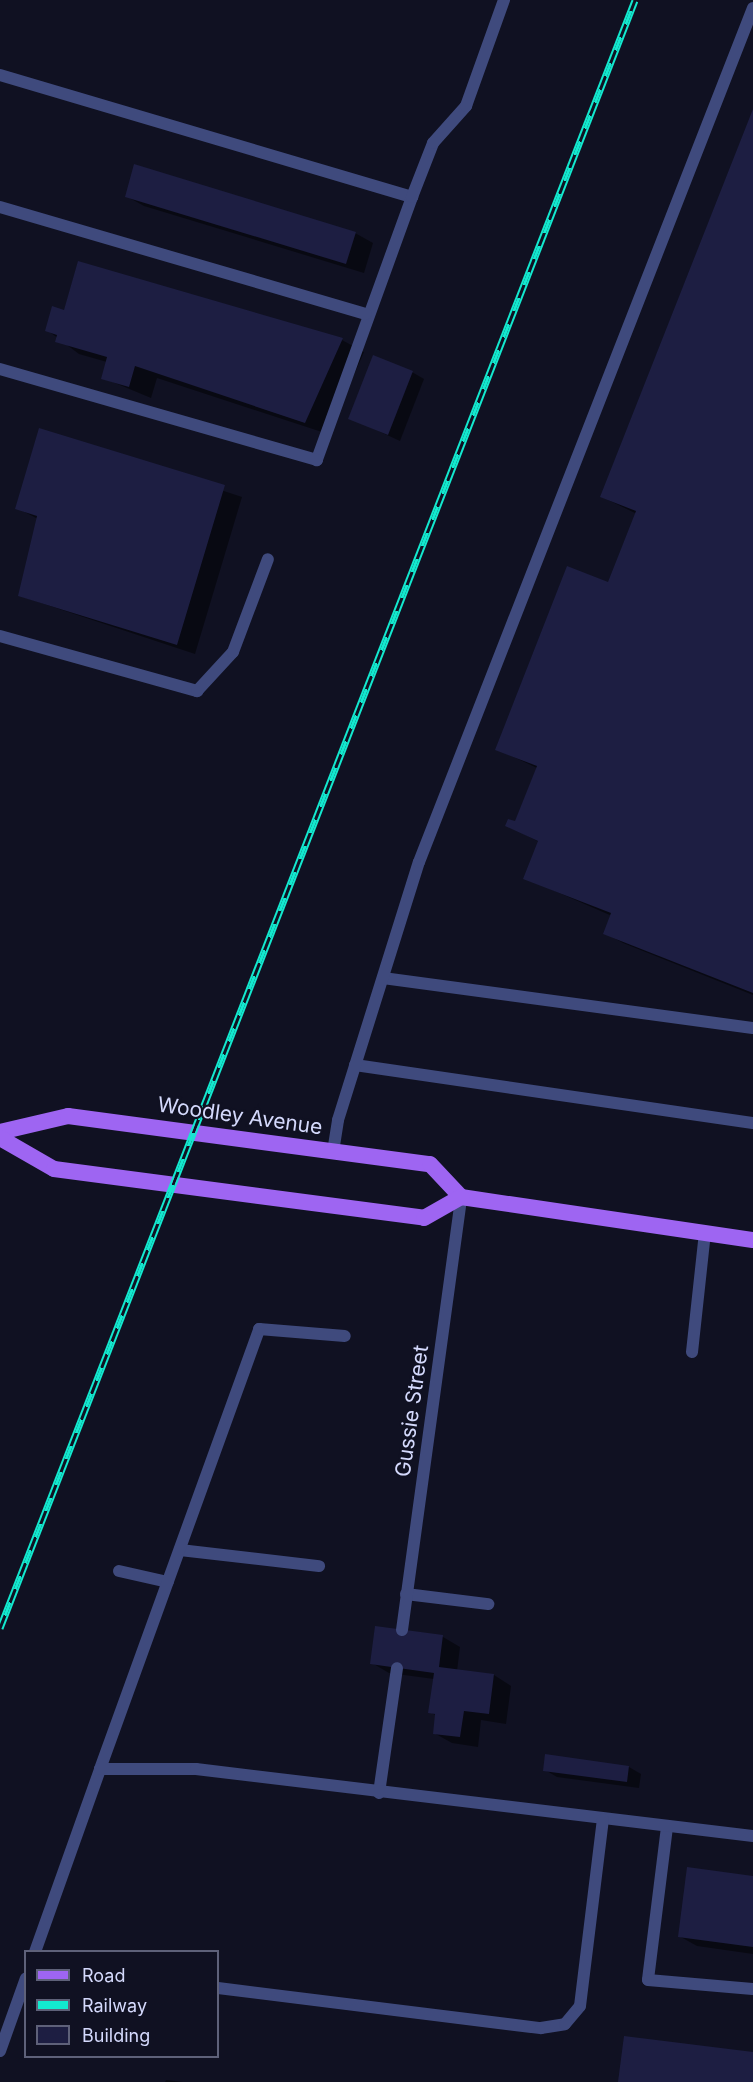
<!DOCTYPE html>
<html>
<head>
<meta charset="utf-8">
<style>
	body { margin:0 }
	#map { position:relative; width:753px; height:2082px; overflow:hidden; background:#101122; font-family:Inter,sans-serif }
	div>[style] { position:absolute }
	[style*='--x'] { left:calc(var(--x)*1px); top:calc(var(--y)*1px); width:calc(var(--w)*1px); rotate:calc(var(--a)*1deg) }
	.shadow>* { inset:0; background:#0007 }
	.building>* { inset:0; background:#1d1e42 }
	.service>* { height:12px; margin:-6px; padding:0 6px; transform-origin:6px; border-radius:6px; background:#3f4a7d }
	.primary>* { height:16px; margin:-8px; padding:0 8px; transform-origin:8px; border-radius:8px; background:#9e65f2 }
	.rail>* { height:7px; margin-top:-3.5px; transform-origin:0; background:repeating-linear-gradient(90deg,#101122 0 14px,#13e9cf 0 28px); box-sizing:border-box; border-block:2px solid #13e9cf }
	span { translate:-50% -50%; white-space:nowrap; text-align:center; line-height:1.15; -webkit-text-stroke:4.5px #101122; paint-order:stroke }
	.street-label { font-size:21px; color:#d4d9fc }
	.legend { position:absolute; left:24px; top:1950px; width:195px; height:108px; box-sizing:border-box; background:#101122; border:2px solid #5e6179; margin:0; padding:8px 10px; list-style:none; font-size:18px; color:#d4d9fc }
	.legend li { display:flex; align-items:center; gap:12px; height:30px }
	.legend b { width:30px; border:2px solid #5e6179 }
</style>
</head>
<body>
<div id="map">
	<div class="shadow">
		<div style="clip-path:polygon(753px 112px,753px 995px,623px 943px,605px 933px,612px 916px,525px 878px,539px 842px,507px 825px,516px 823px,537px 768px,497px 749px,609px 584px,637px 514px,602px 497px)"></div>
		<div style="clip-path:polygon(126px 196px,355px 233px,373px 243px,364px 273px,144px 206px)"></div>
		<div style="clip-path:polygon(79px 263px,342px 340px,364px 352px,328px 434px,157px 378px,151px 398px,103px 378px,107px 362px,79px 354px,47px 330px,65px 312px)"></div>
		<div style="clip-path:polygon(412px 372px,424px 379px,400px 441px,350px 418px)"></div>
		<div style="clip-path:polygon(40px 430px,242px 497px,195px 654px,20px 596px,38px 519px,17px 508px)"></div>
		<div style="clip-path:polygon(377px 1628px,443px 1637px,460px 1647px,457px 1671px,494px 1675px,511px 1686px,506px 1724px,481px 1720px,478px 1747px,452px 1743px,434px 1733px,437px 1716px,430px 1712px,434px 1679px,389px 1673px,372px 1663px)"></div>
		<div style="clip-path:polygon(629px 1767px,641px 1774px,639px 1788px,557px 1777px,545px 1770px)"></div>
		<div style="clip-path:polygon(753px 1877px,753px 1954px,697px 1946px,679px 1936px)"></div>
		<div style="clip-path:polygon(166px 2080px,183px 2082px,165px 2082px)"></div>
	</div>
	<div class="building">
		<div style="clip-path:polygon(753px 109px,753px 993px,603px 934px,611px 913px,523px 879px,538px 841px,505px 826px,508px 819px,515px 821px,537px 766px,495px 750px,567px 566px,608px 582px,636px 511px,600px 497px)"></div>
		<div style="clip-path:polygon(134px 164px,356px 232px,346px 264px,125px 197px)"></div>
		<div style="clip-path:polygon(78px 261px,343px 338px,305px 423px,135px 366px,129px 387px,101px 379px,107px 357px,55px 342px,57px 335px,45px 331px,52px 306px,64px 310px)"></div>
		<div style="clip-path:polygon(373px 355px,413px 371px,388px 435px,348px 419px)"></div>
		<div style="clip-path:polygon(39px 428px,225px 485px,177px 645px,18px 596px,37px 516px,15px 509px)"></div>
		<div style="clip-path:polygon(375px 1626px,443px 1635px,439px 1667px,494px 1674px,489px 1714px,464px 1711px,460px 1737px,433px 1734px,435px 1714px,428px 1713px,434px 1673px,370px 1664px)"></div>
		<div style="clip-path:polygon(545px 1754px,629px 1766px,627px 1782px,543px 1771px)"></div>
		<div style="clip-path:polygon(687px 1867px,753px 1876px,753px 1947px,678px 1937px)"></div>
		<div style="clip-path:polygon(624px 2036px,753px 2052px,753px 2082px,618px 2082px)"></div>
	</div>
	<div class="service">
		<div style="--x:0;--y:75;--w:430;--a:16.5"></div>
		<div style="--x:412;--y:197;--w:280;--a:109.9"></div>
		<div style="--x:317;--y:460;--w:330;--a:-164"></div>
		<div style="--x:412;--y:197;--w:58;--a:-68.7"></div>
		<div style="--x:433;--y:143;--w:50;--a:-48.3"></div>
		<div style="--x:466;--y:106;--w:113;--a:-70.3"></div>
		<div style="--x:0;--y:207;--w:381;--a:16.3"></div>
		<div style="--x:0;--y:636;--w:205;--a:15.6"></div>
		<div style="--x:197;--y:691;--w:53;--a:-47.3"></div>
		<div style="--x:233;--y:652;--w:99;--a:-69.4"></div>
		<div style="--x:383;--y:978;--w:373;--a:7.7"></div>
		<div style="--x:355;--y:1065;--w:402;--a:8.3"></div>
		<div style="--x:333;--y:1152;--w:32;--a:-81"></div>
		<div style="--x:338;--y:1120;--w:270;--a:-72.6"></div>
		<div style="--x:419;--y:862;--w:917;--a:-68.64"></div>
		<div style="--x:692;--y:1352;--w:120;--a:-83.8"></div>
		<div style="--x:180;--y:1550;--w:140;--a:6.6"></div>
		<div style="--x:119;--y:1571;--w:50;--a:12.7"></div>
		<div style="--x:406;--y:1594;--w:83;--a:7"></div>
		<div style="--x:402;--y:1630;--w:437;--a:-82.2"></div>
		<div style="--x:100;--y:1769;--w:468;--a:-70.1"></div>
		<div style="--x:259;--y:1329;--w:86;--a:4.7"></div>
		<div style="--x:379;--y:1793;--w:126;--a:-81.8"></div>
		<div style="--x:667;--y:1827;--w:154;--a:97.1"></div>
		<div style="--x:648;--y:1980;--w:105;--a:4.9"></div>
		<div style="--x:35;--y:1952;--w:194;--a:-70.4"></div>
		<div style="--x:100;--y:1769;--w:96;--a:0"></div>
		<div style="--x:196;--y:1769;--w:561;--a:6.86"></div>
		<div style="--x:218;--y:1988;--w:325;--a:7.1"></div>
		<div style="--x:541;--y:2028;--w:24;--a:-9"></div>
		<div style="--x:565;--y:2024;--w:23;--a:-50"></div>
		<div style="--x:580;--y:2006;--w:188;--a:-83"></div>
		<div style="--x:0;--y:2051;--w:77;--a:-70.4"></div>
	</div>
	<div class="primary">
		<div style="--x:0;--y:1132;--w:70;--a:-13.2"></div>
		<div style="--x:68;--y:1116;--w:365;--a:7.6"></div>
		<div style="--x:430;--y:1164;--w:45;--a:46.8"></div>
		<div style="--x:461;--y:1197;--w:295;--a:8.4"></div>
		<div style="--x:0;--y:1138;--w:62;--a:29.9"></div>
		<div style="--x:54;--y:1169;--w:373;--a:7.5"></div>
		<div style="--x:424;--y:1218;--w:43;--a:-29.6"></div>
	</div>
	<div class="rail">
		<div style="--x:0;--y:1628;--w:1747;--a:-68.69"></div>
	</div>
	<div class="street-label">
		<span style="left:240px;top:1116px;rotate:8deg">Woodley Avenue</span>
		<span style="left:412px;top:1411px;rotate:-82deg">Gussie Street</span>
	</div>
	<ul class="legend">
	<li><b style="height:8px;background:#9e65f2"></b>Road</li>
	<li><b style="height:8px;background:#13e9cf"></b>Railway</li>
	<li><b style="height:16px;background:#1d1e42"></b>Building</li>
	</ul>
</div>
</body>
</html>
